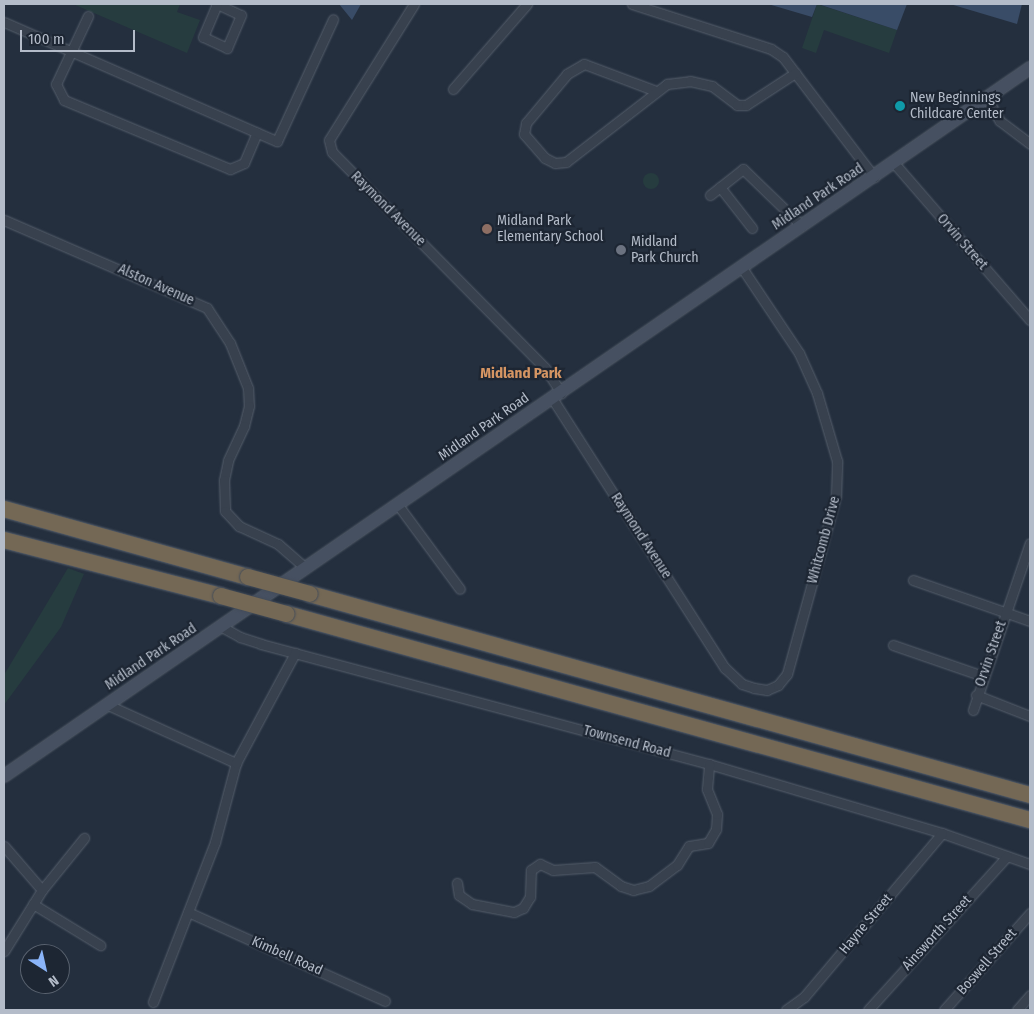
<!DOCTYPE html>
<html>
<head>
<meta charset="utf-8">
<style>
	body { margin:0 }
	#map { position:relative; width:1034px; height:1014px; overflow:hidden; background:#242f3e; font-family:"Fira Sans Condensed",sans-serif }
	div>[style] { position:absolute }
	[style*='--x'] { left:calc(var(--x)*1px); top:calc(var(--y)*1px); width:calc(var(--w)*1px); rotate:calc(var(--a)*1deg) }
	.green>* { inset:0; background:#263c3f }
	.round { border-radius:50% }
	.water>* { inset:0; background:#394c67 }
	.roads { filter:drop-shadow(0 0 1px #565f6c) drop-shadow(0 0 1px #565f6c) }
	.street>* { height:9px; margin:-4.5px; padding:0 4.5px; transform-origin:4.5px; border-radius:4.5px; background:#38414e }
	.secondary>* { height:12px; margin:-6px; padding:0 6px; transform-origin:6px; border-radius:6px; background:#465061 }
	.highway>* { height:16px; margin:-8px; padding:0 8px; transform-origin:8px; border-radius:8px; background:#746855 }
	.bridges { filter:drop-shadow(0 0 1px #434c59) drop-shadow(0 0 1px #434c59) }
	.highway-bridge>* { height:16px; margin:-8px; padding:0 8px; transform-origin:8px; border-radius:8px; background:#746855 }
	.dots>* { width:14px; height:14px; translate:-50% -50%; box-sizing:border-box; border:2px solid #1d2633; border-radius:50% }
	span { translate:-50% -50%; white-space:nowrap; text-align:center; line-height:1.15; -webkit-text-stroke:4.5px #1d2633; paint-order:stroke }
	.poi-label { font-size:14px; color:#b4bcc9 }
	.left { translate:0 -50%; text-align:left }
	.street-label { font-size:14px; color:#b4bcc9 }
	.neighbourhood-label { font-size:15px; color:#d59563; font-weight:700 }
	.frame { position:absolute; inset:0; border:5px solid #b4bcc9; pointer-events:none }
	.north { position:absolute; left:20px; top:944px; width:50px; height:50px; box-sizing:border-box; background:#1d2633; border:1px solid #59626f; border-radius:50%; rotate:145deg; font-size:14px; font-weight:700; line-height:20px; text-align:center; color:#b4bcc9 }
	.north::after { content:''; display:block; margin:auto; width:18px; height:22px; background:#8ab4f8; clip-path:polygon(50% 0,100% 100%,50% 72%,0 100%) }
	.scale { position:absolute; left:20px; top:30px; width:115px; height:22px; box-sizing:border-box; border:2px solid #b4bcc9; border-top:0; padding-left:6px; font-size:15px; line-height:18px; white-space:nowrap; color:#b4bcc9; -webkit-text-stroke:4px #1d2633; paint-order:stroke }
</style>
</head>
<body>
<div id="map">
	<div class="green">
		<div style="clip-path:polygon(73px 4px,180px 4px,177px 12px,200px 20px,187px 53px)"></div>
		<div style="clip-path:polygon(817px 4px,897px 30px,889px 53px,824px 30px,816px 53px,802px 48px)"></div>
		<div class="round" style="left:643px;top:173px;width:16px;height:16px"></div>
		<div style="clip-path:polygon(68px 568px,84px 574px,61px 627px,4px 705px,4px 675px)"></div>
	</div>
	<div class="water">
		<div style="clip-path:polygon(339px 4px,361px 4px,352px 20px)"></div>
		<div style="clip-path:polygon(768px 4px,817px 4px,812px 17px)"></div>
		<div style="clip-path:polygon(818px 4px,907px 4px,897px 30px)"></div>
		<div style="clip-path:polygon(950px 4px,1022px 4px,1017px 24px)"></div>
	</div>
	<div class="roads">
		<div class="street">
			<div style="--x:216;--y:4;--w:1;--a:0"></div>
			<div style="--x:217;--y:4;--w:26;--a:25"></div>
			<div style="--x:241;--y:15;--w:36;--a:113"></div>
			<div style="--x:227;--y:48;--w:26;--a:-155"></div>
			<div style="--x:203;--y:37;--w:36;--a:-67"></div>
			<div style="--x:414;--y:4;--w:160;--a:122"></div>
			<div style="--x:329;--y:140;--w:12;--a:76"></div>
			<div style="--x:332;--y:152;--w:303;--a:45.4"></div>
			<div style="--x:545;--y:368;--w:30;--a:57"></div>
			<div style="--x:632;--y:4;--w:146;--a:17.9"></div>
			<div style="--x:771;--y:49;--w:14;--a:34"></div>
			<div style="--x:783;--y:57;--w:151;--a:52.8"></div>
			<div style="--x:88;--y:16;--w:75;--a:115.2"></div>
			<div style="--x:56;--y:84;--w:18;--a:63"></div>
			<div style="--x:64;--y:100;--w:180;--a:22.6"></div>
			<div style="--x:230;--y:169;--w:15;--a:-23"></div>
			<div style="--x:244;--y:163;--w:33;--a:-67"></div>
			<div style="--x:4;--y:22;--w:298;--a:23.6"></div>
			<div style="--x:277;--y:141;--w:134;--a:-65.3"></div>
			<div style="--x:453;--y:89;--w:113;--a:-49"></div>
			<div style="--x:656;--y:91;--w:77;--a:-159.4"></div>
			<div style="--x:584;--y:64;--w:20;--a:150"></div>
			<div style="--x:567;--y:74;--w:64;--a:129.9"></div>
			<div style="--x:526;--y:123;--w:11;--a:100"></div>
			<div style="--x:524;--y:134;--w:32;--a:49"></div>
			<div style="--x:545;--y:158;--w:11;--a:27"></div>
			<div style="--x:555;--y:163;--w:11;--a:-5"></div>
			<div style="--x:566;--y:162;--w:128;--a:-37.7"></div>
			<div style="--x:667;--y:84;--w:23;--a:-7"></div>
			<div style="--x:690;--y:81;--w:23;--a:13"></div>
			<div style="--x:712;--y:86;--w:31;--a:37"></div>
			<div style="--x:737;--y:105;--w:9;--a:0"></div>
			<div style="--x:746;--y:105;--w:59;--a:-33.1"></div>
			<div style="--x:987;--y:98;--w:26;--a:61"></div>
			<div style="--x:1000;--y:121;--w:38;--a:37"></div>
			<div style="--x:894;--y:163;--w:208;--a:49.1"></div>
			<div style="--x:720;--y:187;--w:52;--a:52"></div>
			<div style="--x:710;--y:195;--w:42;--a:-38.2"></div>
			<div style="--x:743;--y:169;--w:82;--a:44"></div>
			<div style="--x:4;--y:220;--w:221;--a:23.4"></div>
			<div style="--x:207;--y:308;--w:42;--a:56.7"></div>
			<div style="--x:230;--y:343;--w:48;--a:68.2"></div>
			<div style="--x:248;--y:388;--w:18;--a:87"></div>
			<div style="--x:249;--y:406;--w:21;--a:104"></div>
			<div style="--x:244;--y:426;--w:38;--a:115"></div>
			<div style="--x:228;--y:461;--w:19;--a:102"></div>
			<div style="--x:224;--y:480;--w:31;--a:88"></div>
			<div style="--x:225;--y:511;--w:21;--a:47"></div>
			<div style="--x:239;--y:526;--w:43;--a:24.8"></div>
			<div style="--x:278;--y:544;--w:37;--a:41"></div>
			<div style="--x:552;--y:398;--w:321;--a:57.4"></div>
			<div style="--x:725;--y:668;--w:23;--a:43"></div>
			<div style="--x:742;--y:684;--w:13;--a:18"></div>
			<div style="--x:754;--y:688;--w:13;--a:9"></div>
			<div style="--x:767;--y:690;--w:12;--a:-24"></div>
			<div style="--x:778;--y:685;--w:14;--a:-51"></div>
			<div style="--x:787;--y:674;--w:185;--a:-74.6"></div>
			<div style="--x:836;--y:496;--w:35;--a:-88"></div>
			<div style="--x:837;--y:461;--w:71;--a:-106.4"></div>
			<div style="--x:817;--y:393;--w:44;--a:-114.2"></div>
			<div style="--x:799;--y:353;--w:102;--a:-123.8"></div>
			<div style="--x:398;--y:505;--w:104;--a:53.6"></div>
			<div style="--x:913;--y:580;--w:124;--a:19.3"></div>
			<div style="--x:222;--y:627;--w:21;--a:29"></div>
			<div style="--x:240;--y:637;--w:22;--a:18"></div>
			<div style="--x:261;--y:644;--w:464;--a:15"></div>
			<div style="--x:709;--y:764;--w:243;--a:16.5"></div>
			<div style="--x:942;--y:833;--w:93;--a:19.4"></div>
			<div style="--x:893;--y:645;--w:95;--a:19"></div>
			<div style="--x:976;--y:695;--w:58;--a:21.3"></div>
			<div style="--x:108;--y:705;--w:141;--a:24.4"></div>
			<div style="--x:973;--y:710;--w:176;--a:-71.2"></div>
			<div style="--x:4;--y:846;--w:58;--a:49.2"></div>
			<div style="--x:457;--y:883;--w:12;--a:81"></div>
			<div style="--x:459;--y:895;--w:16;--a:35"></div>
			<div style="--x:472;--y:904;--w:43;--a:10.8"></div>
			<div style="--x:514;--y:912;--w:10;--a:-24"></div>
			<div style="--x:523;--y:908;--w:13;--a:-58"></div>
			<div style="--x:530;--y:897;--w:27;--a:-88"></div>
			<div style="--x:531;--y:870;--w:11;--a:-34"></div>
			<div style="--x:540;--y:864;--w:14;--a:25"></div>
			<div style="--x:553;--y:870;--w:42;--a:-4.1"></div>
			<div style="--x:595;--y:867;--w:32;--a:36"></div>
			<div style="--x:621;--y:886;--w:13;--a:18"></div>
			<div style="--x:633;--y:890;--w:16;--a:-14"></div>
			<div style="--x:649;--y:886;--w:35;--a:-37"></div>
			<div style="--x:677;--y:865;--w:22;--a:-58"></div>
			<div style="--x:689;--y:846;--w:19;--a:-9"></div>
			<div style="--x:708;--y:843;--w:16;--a:-60"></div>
			<div style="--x:716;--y:829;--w:15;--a:-86"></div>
			<div style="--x:717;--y:814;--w:27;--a:-112"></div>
			<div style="--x:707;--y:789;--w:25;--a:-85"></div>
			<div style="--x:33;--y:904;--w:79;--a:31.5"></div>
			<div style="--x:188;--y:912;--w:216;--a:24.3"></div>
			<div style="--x:4;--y:951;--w:72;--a:-58.1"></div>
			<div style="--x:42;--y:890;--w:67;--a:-51.1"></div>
			<div style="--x:153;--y:1002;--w:172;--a:-68.8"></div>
			<div style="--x:215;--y:842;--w:82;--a:-75.1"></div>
			<div style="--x:236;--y:763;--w:125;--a:-61.8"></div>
			<div style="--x:786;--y:1010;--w:22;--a:-36"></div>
			<div style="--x:804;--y:997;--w:214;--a:-49.9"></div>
			<div style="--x:868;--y:1010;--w:207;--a:-47.9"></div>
			<div style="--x:944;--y:1010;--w:130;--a:-48.4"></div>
			<div style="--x:1017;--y:1010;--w:20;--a:-49"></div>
		</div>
		<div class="secondary">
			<div style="--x:4;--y:776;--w:1247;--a:-34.61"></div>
		</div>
		<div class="highway">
			<div style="--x:4;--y:509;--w:253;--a:15.6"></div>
			<div style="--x:4;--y:540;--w:224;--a:14.5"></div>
			<div style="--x:310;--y:594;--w:748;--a:15.6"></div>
			<div style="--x:287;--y:614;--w:771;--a:15.5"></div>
		</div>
	</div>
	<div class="bridges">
		<div class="highway-bridge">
			<div style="--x:248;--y:577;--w:64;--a:15.3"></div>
			<div style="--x:221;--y:596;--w:68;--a:15.3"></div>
		</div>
	</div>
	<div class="dots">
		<div style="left:900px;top:106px;background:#0f9aa8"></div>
		<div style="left:487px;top:229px;background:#8d6e63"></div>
		<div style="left:621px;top:250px;background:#6b7280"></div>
	</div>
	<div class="poi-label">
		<span class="left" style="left:910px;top:106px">New Beginnings<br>Childcare Center</span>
		<span class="left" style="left:497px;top:229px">Midland Park<br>Elementary School</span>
		<span class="left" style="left:631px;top:250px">Midland<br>Park Church</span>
	</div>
	<div class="street-label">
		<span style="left:818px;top:197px;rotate:-34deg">Midland Park Road</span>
		<span style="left:388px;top:209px;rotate:45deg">Raymond Avenue</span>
		<span style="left:962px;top:242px;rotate:49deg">Orvin Street</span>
		<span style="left:156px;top:285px;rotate:24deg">Alston Avenue</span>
		<span style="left:484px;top:427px;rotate:-35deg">Midland Park Road</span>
		<span style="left:641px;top:536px;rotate:57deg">Raymond Avenue</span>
		<span style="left:824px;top:540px;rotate:-75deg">Whitcomb Drive</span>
		<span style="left:991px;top:654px;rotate:-71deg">Orvin Street</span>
		<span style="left:151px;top:657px;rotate:-34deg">Midland Park Road</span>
		<span style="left:627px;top:742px;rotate:15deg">Townsend Road</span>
		<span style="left:866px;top:924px;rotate:-50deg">Hayne Street</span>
		<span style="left:937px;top:933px;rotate:-48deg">Ainsworth Street</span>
		<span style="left:287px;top:956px;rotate:24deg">Kimbell Road</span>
		<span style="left:987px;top:962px;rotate:-49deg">Boswell Street</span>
	</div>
	<div class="neighbourhood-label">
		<span style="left:521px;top:374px">Midland Park</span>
	</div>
	<div class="frame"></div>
	<div class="north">N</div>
	<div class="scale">100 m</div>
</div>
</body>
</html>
